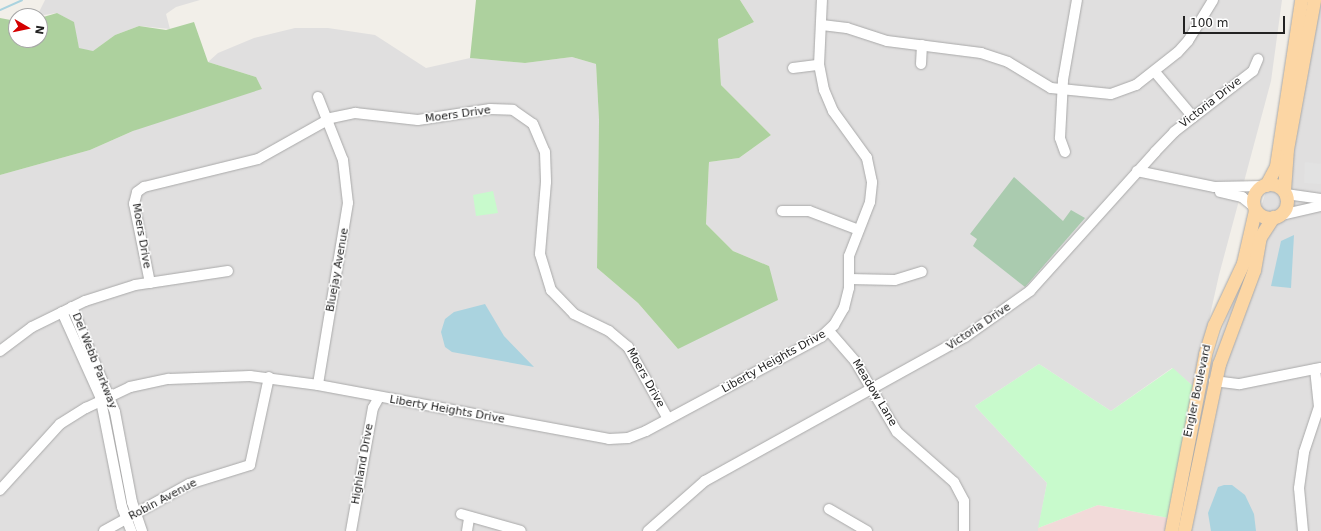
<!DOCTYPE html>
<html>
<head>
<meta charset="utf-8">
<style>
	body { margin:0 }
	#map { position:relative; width:1321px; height:531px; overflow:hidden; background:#f2efe9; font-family:"DejaVu Sans",sans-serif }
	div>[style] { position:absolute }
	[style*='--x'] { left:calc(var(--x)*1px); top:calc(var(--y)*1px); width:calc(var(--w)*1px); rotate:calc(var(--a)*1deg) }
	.residential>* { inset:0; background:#e0dfdf }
	.commercial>* { inset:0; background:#f2dad9 }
	.forest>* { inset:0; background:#add19e }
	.cemetery>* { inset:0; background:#aacbaf }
	.park>* { inset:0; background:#c8facc }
	.parking>* { inset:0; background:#e2e2e2 }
	.water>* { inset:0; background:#aad3df }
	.stream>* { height:2px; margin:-1px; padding:0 1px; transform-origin:1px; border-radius:1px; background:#aad3df }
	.roads { filter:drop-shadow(0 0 1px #a9a9a9) drop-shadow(0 0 1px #a9a9a9) }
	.minor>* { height:10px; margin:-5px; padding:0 5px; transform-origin:5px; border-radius:5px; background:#fff }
	.major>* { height:13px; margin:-6.5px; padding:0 6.5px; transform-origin:6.5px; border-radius:6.5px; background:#fcd6a4 }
	.major>.ring { margin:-6.5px; padding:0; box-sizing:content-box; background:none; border:13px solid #fcd6a4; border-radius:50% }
	span { translate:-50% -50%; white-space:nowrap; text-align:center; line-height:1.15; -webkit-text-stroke:3px #fff; paint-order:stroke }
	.street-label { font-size:11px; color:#222 }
	.north { position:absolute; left:8px; top:8px; width:40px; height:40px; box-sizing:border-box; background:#fff; border:1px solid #a7a7a7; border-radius:50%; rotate:99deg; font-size:11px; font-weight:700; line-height:16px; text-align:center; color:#222 }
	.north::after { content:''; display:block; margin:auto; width:14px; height:18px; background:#d40000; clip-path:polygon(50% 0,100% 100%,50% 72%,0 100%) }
	.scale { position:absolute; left:1183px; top:16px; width:102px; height:18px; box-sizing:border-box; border:2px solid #222; border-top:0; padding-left:5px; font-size:12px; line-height:14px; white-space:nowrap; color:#222; -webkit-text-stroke:3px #fff; paint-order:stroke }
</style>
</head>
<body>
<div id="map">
	<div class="residential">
		<div style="clip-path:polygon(45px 0,200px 0,176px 7px,166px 14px,170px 29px,139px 26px,115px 35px,93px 51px,79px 49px,73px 22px,57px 13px,37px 16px)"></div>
		<div style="clip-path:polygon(740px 0,1282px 0,1271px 81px,1219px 275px,1194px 387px,1172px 368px,1111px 411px,1039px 364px,975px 406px,1047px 483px,1038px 531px,0 531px,0 175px,90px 150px,256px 77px,208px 62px,218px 53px,254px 38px,295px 28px,328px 28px,375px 35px,426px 68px,470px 58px,525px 63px,572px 57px,596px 64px,599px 120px,597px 268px,638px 303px,678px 349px,769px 266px,733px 251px,706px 224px,709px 162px,739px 158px,771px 135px,721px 85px,718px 39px,754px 22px)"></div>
		<div style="clip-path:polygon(1308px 0,1321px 0,1321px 531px,1184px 531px,1209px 371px,1281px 144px)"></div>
	</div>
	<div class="commercial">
		<div style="clip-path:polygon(1098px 505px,1169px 518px,1167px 531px,1038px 531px,1038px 528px)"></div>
	</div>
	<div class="forest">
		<div style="clip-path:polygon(476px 0,740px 0,754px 22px,718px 39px,721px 85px,771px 135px,739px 158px,709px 162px,706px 224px,733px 251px,769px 266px,778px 300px,678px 349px,638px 303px,597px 268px,599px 120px,596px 64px,572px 57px,525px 63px,470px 58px)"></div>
		<div style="clip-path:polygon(57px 13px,74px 22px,79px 48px,93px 51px,115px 35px,139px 26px,166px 30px,194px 22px,208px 62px,256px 77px,262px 89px,133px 131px,90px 150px,0 175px,0 18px,16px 21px,16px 40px,40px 40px,40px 18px)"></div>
	</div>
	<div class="cemetery">
		<div style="clip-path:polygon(1014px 177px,1063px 221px,1071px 210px,1085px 218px,1025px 287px,973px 246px,977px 239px,970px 234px)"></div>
	</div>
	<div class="park">
		<div style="clip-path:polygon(493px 191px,498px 213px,476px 216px,473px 195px)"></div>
		<div style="clip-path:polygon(1039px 364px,1111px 411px,1173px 368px,1194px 387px,1169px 518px,1098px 505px,1038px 528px,1047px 483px,975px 406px)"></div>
	</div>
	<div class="parking">
		<div style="clip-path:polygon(1305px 162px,1321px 164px,1321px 184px,1304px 183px)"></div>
	</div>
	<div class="water">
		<div style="clip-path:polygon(1294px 235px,1291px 288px,1271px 286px,1281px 241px)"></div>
		<div style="clip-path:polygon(485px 304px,504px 336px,534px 367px,452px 352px,445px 347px,441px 332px,445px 319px,454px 312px)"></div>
		<div style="clip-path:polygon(1224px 485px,1232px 485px,1245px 495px,1254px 514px,1256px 531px,1211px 531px,1208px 513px,1218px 487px)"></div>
	</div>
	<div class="stream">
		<div style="--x:0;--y:10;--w:24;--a:-24"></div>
	</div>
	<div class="roads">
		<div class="minor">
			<div style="--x:822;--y:25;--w:25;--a:7"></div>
			<div style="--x:847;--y:28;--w:42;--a:18"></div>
			<div style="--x:887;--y:41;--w:95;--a:7.3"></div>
			<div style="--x:981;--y:53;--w:28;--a:18"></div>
			<div style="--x:1008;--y:62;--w:50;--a:31.2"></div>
			<div style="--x:1051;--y:88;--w:60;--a:5.7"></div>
			<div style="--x:1111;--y:94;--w:27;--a:-20"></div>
			<div style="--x:1136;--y:85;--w:53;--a:-38.2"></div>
			<div style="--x:1178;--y:52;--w:15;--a:-48"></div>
			<div style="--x:1188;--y:41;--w:48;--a:-58.6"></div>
			<div style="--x:921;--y:64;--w:19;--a:-87"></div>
			<div style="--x:793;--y:68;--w:26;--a:-7"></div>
			<div style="--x:1155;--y:72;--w:59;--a:49.8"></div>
			<div style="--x:318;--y:97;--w:68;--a:68.4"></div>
			<div style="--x:343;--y:160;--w:43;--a:83.4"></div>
			<div style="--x:348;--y:203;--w:184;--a:99.4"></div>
			<div style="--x:318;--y:385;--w:296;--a:10.5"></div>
			<div style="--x:609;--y:439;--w:19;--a:-3"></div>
			<div style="--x:628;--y:438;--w:19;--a:-21"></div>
			<div style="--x:646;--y:431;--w:199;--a:-28.2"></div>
			<div style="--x:821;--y:337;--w:18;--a:-43"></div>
			<div style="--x:834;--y:325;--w:20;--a:-60"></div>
			<div style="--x:844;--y:308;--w:21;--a:-76"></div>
			<div style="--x:849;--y:288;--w:32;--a:-90"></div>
			<div style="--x:849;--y:256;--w:58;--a:-68.7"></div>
			<div style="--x:870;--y:202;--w:20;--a:-84"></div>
			<div style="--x:872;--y:182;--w:25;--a:-102"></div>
			<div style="--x:867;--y:158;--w:58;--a:-125.9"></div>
			<div style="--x:833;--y:111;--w:23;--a:-113"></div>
			<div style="--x:824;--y:90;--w:25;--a:-101"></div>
			<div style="--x:819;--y:65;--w:65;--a:-87.4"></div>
			<div style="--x:1065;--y:152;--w:15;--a:-110"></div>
			<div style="--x:1060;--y:138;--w:58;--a:-87"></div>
			<div style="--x:1063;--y:80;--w:81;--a:-80.1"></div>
			<div style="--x:1137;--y:171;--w:79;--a:11.7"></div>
			<div style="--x:1214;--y:187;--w:49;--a:-1.2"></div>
			<div style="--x:1220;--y:192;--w:23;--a:13"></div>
			<div style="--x:1242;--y:197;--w:14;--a:39"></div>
			<div style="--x:1286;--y:194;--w:35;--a:8"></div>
			<div style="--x:782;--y:211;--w:27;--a:0"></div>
			<div style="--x:809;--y:211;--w:53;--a:20.8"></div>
			<div style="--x:1281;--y:215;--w:41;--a:-12.7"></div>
			<div style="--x:849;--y:279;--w:46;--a:1.2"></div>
			<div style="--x:895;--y:280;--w:28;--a:-17"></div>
			<div style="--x:150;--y:283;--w:81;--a:-101.4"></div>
			<div style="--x:134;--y:204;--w:12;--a:-76"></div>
			<div style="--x:137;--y:192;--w:9;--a:-36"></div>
			<div style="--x:144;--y:187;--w:117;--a:-13.8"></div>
			<div style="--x:258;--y:159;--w:84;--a:-29.3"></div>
			<div style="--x:331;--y:118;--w:25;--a:-12"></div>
			<div style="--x:355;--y:113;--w:63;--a:6.3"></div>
			<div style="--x:418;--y:120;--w:73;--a:-8.7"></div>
			<div style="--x:490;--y:109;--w:23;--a:2"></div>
			<div style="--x:513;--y:110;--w:24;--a:35"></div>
			<div style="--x:533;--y:124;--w:30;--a:67"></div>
			<div style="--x:545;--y:152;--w:30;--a:88"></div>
			<div style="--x:546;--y:182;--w:72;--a:94.8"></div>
			<div style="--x:540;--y:254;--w:38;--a:73"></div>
			<div style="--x:551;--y:290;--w:33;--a:46"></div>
			<div style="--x:574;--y:314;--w:39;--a:26"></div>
			<div style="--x:609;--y:331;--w:25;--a:40"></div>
			<div style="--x:628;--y:347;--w:82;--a:60.9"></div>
			<div style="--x:72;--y:307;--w:113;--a:67.7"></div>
			<div style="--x:115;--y:412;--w:92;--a:79.3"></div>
			<div style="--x:132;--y:502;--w:31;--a:71"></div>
			<div style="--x:62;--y:312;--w:92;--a:65.7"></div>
			<div style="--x:100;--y:396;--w:113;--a:78.8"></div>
			<div style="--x:122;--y:507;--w:26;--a:69"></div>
			<div style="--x:829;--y:331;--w:40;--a:49"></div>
			<div style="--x:855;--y:361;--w:82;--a:59.4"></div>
			<div style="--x:897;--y:432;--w:76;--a:41.3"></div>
			<div style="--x:954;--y:482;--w:21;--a:62"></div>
			<div style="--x:964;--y:501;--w:30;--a:90"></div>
			<div style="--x:0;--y:351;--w:40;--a:-37"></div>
			<div style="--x:32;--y:327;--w:59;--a:-26.1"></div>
			<div style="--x:85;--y:301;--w:52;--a:-17.7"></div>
			<div style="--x:135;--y:285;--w:94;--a:-8.6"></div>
			<div style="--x:1214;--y:381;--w:26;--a:7"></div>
			<div style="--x:1240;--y:384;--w:82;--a:-11.3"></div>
			<div style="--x:0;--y:490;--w:89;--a:-47.7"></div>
			<div style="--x:60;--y:424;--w:31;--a:-32"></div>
			<div style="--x:86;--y:408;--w:49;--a:-25.5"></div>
			<div style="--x:130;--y:387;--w:40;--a:-12"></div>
			<div style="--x:169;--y:379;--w:81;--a:-2.1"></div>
			<div style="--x:250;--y:376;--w:69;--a:7.5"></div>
			<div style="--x:829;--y:509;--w:44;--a:30.1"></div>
			<div style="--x:461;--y:514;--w:62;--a:15.8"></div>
			<div style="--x:104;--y:531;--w:97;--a:-28.9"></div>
			<div style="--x:189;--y:484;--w:64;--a:-17.3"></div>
			<div style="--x:250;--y:465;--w:90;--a:-77.8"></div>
			<div style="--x:351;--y:531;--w:125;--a:-79.9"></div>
			<div style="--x:373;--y:408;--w:10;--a:-61"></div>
			<div style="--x:467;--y:531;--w:13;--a:-81"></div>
			<div style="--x:648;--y:531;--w:76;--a:-41.3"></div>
			<div style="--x:705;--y:481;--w:297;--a:-29"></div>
			<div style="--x:965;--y:337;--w:80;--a:-35.3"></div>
			<div style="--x:1030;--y:291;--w:187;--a:-48"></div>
			<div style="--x:1155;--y:152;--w:28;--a:-46"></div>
			<div style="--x:1174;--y:132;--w:100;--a:-37.7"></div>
			<div style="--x:1253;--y:71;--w:13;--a:-67"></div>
			<div style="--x:1303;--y:531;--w:43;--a:-95.3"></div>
			<div style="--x:1299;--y:488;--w:36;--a:-82"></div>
			<div style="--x:1304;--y:452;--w:47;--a:-71.6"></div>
			<div style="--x:1319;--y:407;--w:38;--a:-96"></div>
		</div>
		<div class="major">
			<div class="ring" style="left:1253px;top:184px;width:21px;height:21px"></div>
			<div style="--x:1266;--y:185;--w:21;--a:-62"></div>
			<div style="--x:1276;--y:166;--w:168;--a:-81.4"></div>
			<div style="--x:1284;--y:190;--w:41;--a:-85.8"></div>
			<div style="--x:1287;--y:149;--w:151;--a:-79.7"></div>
			<div style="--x:1171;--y:531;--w:180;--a:-79.1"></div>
			<div style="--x:1205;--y:354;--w:30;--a:-73"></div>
			<div style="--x:1214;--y:325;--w:68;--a:-64.9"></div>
			<div style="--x:1243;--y:263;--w:54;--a:-77.2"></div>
			<div style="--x:1184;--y:531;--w:171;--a:-78.2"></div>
			<div style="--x:1219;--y:364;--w:100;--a:-69.6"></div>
			<div style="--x:1254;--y:270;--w:34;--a:-80"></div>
			<div style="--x:1260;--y:237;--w:24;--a:-57"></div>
		</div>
	</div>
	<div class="street-label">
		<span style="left:1211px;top:103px;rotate:-38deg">Victoria Drive</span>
		<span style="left:458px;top:115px;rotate:-8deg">Moers Drive</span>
		<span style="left:141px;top:236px;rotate:80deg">Moers Drive</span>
		<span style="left:338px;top:270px;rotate:-80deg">Bluejay Avenue</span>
		<span style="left:979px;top:327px;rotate:-34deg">Victoria Drive</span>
		<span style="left:94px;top:361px;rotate:68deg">Del Webb Parkway</span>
		<span style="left:774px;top:362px;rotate:-29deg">Liberty Heights Drive</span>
		<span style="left:645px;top:378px;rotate:61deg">Moers Drive</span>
		<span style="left:1198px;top:391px;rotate:-78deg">Engler Boulevard</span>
		<span style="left:874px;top:393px;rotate:59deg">Meadow Lane</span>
		<span style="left:447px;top:410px;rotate:10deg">Liberty Heights Drive</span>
		<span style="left:363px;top:464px;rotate:-80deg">Highland Drive</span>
		<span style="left:163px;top:500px;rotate:-28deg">Robin Avenue</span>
	</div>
	<div class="north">N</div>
	<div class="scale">100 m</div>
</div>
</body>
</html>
